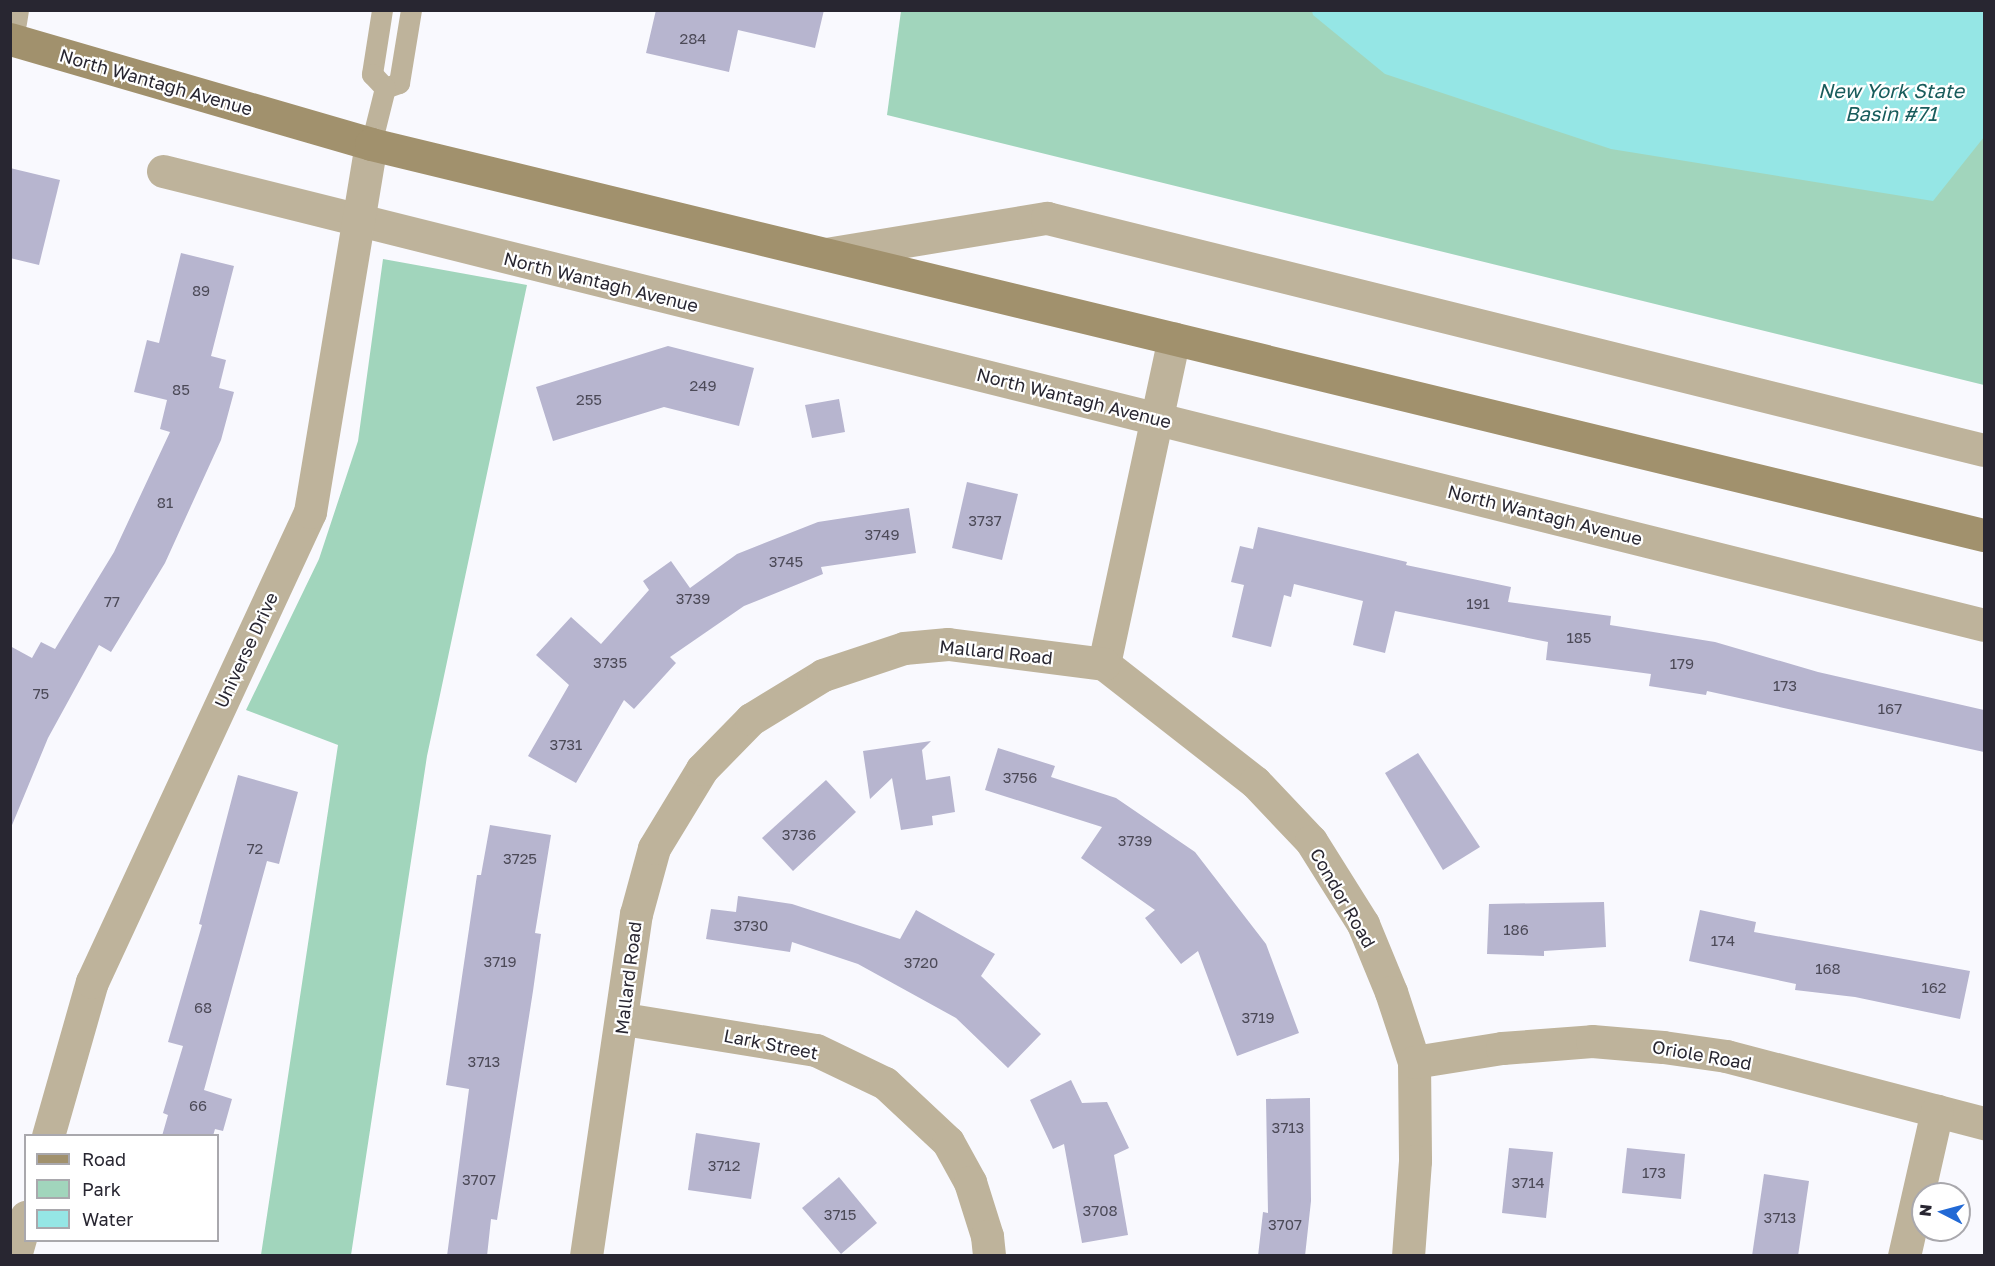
<!DOCTYPE html>
<html>
<head>
<meta charset="utf-8">
<style>
	body { margin:0 }
	#map { position:relative; width:1995px; height:1266px; overflow:hidden; background:#f9f9fe; font-family:"Golos Text",sans-serif }
	div>[style] { position:absolute }
	[style*='--x'] { left:calc(var(--x)*1px); top:calc(var(--y)*1px); width:calc(var(--w)*1px); rotate:calc(var(--a)*1deg) }
	.green>* { inset:0; background:#a1d5bc }
	.water>* { inset:0; background:#95e6e5 }
	.building>* { inset:0; background:#b7b5cf }
	.service>* { height:21px; margin:-10.5px; padding:0 10.5px; transform-origin:10.5px; border-radius:10.5px; background:#beb39b }
	.minor>* { height:33px; margin:-16.5px; padding:0 16.5px; transform-origin:16.5px; border-radius:16.5px; background:#beb39b }
	.secondary>* { height:33px; margin:-16.5px; padding:0 16.5px; transform-origin:16.5px; border-radius:16.5px; background:#a1916d }
	span { translate:-50% -50%; white-space:nowrap; text-align:center; line-height:1.15; -webkit-text-stroke:4.5px #fff; paint-order:stroke }
	.number-label { font-size:15px; color:#4c4a58 }
	.number-label span { -webkit-text-stroke-width:0 }
	.street-label { font-size:18px; color:#282631 }
	.water-label { font-size:20px; color:#185c5c; font-style:italic }
	.frame { position:absolute; inset:0; border:12px solid #282631; pointer-events:none }
	.legend { position:absolute; left:24px; top:1134px; width:195px; height:108px; box-sizing:border-box; background:#fff; border:2px solid #a9a8ad; margin:0; padding:8px 10px; list-style:none; font-size:18px; color:#282631 }
	.legend li { display:flex; align-items:center; gap:12px; height:30px }
	.legend b { width:30px; border:2px solid #a9a8ad }
	.north { position:absolute; left:1911px; top:1182px; width:60px; height:60px; box-sizing:border-box; background:#fff; border:2px solid #a9a8ad; border-radius:50%; rotate:276deg; font-size:16px; font-weight:700; line-height:24px; text-align:center; color:#282631 }
	.north::after { content:''; display:block; margin:auto; width:21px; height:27px; background:#2269d5; clip-path:polygon(50% 0,100% 100%,50% 72%,0 100%) }
</style>
</head>
<body>
<div id="map">
	<div class="green">
		<div style="clip-path:polygon(901px 11px,1984px 11px,1984px 385px,887px 115px)"></div>
		<div style="clip-path:polygon(383px 259px,527px 285px,427px 756px,351px 1255px,261px 1255px,338px 745px,246px 710px,319px 559px,358px 441px)"></div>
	</div>
	<div class="water">
		<div style="clip-path:polygon(1312px 11px,1984px 11px,1984px 137px,1933px 201px,1611px 149px,1385px 74px,1313px 15px)"></div>
	</div>
	<div class="building">
		<div style="clip-path:polygon(656px 10px,824px 10px,815px 48px,738px 30px,729px 72px,646px 53px)"></div>
		<div style="clip-path:polygon(10px 168px,60px 180px,39px 265px,10px 258px)"></div>
		<div style="clip-path:polygon(181px 253px,234px 266px,211px 356px,226px 360px,219px 388px,234px 392px,221px 440px,165px 563px,111px 652px,99px 645px,48px 738px,10px 830px,10px 646px,32px 658px,41px 642px,55px 649px,114px 552px,170px 432px,160px 429px,167px 400px,134px 392px,147px 340px,159px 343px)"></div>
		<div style="clip-path:polygon(668px 346px,754px 368px,739px 426px,664px 407px,553px 441px,536px 387px)"></div>
		<div style="clip-path:polygon(839px 399px,845px 432px,812px 438px,805px 405px)"></div>
		<div style="clip-path:polygon(967px 482px,1018px 494px,1002px 560px,952px 548px)"></div>
		<div style="clip-path:polygon(909px 508px,916px 553px,821px 567px,823px 574px,744px 606px,670px 657px,676px 663px,634px 709px,624px 700px,576px 783px,528px 756px,569px 685px,536px 655px,571px 617px,601px 644px,649px 590px,643px 581px,671px 561px,690px 588px,737px 554px,818px 522px)"></div>
		<div style="clip-path:polygon(1258px 527px,1407px 562px,1406px 565px,1511px 587px,1508px 602px,1611px 616px,1610px 625px,1715px 642px,1818px 672px,1984px 710px,1984px 752px,1707px 691px,1706px 695px,1649px 686px,1651px 674px,1546px 660px,1548px 642px,1395px 611px,1385px 653px,1353px 645px,1363px 601px,1294px 584px,1291px 597px,1284px 595px,1271px 647px,1232px 637px,1244px 585px,1231px 582px,1240px 546px,1253px 549px)"></div>
		<div style="clip-path:polygon(931px 741px,922px 750px,926px 780px,950px 776px,955px 812px,932px 816px,933px 825px,901px 830px,892px 778px,870px 799px,863px 751px)"></div>
		<div style="clip-path:polygon(998px 748px,1055px 766px,1051px 777px,1116px 798px,1195px 852px,1266px 944px,1299px 1033px,1237px 1056px,1198px 951px,1181px 964px,1145px 918px,1155px 910px,1081px 858px,1102px 827px,985px 790px)"></div>
		<div style="clip-path:polygon(1418px 753px,1480px 847px,1443px 870px,1385px 773px)"></div>
		<div style="clip-path:polygon(238px 775px,298px 792px,279px 864px,267px 861px,204px 1090px,232px 1099px,223px 1131px,215px 1129px,213px 1136px,162px 1136px,168px 1115px,163px 1113px,183px 1046px,168px 1042px,202px 925px,199px 924px)"></div>
		<div style="clip-path:polygon(826px 780px,856px 812px,793px 871px,762px 838px)"></div>
		<div style="clip-path:polygon(490px 825px,551px 835px,535px 933px,541px 934px,533px 991px,497px 1220px,491px 1219px,487px 1256px,447px 1256px,469px 1089px,446px 1085px,477px 875px,481px 875px)"></div>
		<div style="clip-path:polygon(738px 896px,792px 904px,900px 939px,916px 910px,995px 954px,981px 976px,1041px 1034px,1008px 1068px,956px 1018px,858px 964px,792px 942px,790px 952px,706px 939px,711px 909px,736px 912px)"></div>
		<div style="clip-path:polygon(1604px 902px,1606px 947px,1544px 951px,1544px 956px,1487px 954px,1489px 904px)"></div>
		<div style="clip-path:polygon(1700px 910px,1756px 922px,1754px 932px,1970px 971px,1960px 1019px,1855px 997px,1795px 990px,1796px 984px,1689px 961px)"></div>
		<div style="clip-path:polygon(1071px 1080px,1082px 1103px,1107px 1102px,1129px 1148px,1114px 1155px,1128px 1235px,1082px 1243px,1064px 1144px,1053px 1149px,1030px 1100px)"></div>
		<div style="clip-path:polygon(1310px 1098px,1311px 1201px,1305px 1256px,1258px 1256px,1263px 1212px,1268px 1213px,1266px 1099px)"></div>
		<div style="clip-path:polygon(696px 1133px,760px 1143px,751px 1199px,688px 1190px)"></div>
		<div style="clip-path:polygon(1509px 1148px,1553px 1152px,1546px 1218px,1502px 1213px)"></div>
		<div style="clip-path:polygon(1627px 1148px,1685px 1154px,1681px 1199px,1622px 1193px)"></div>
		<div style="clip-path:polygon(1764px 1174px,1809px 1181px,1798px 1256px,1752px 1256px)"></div>
		<div style="clip-path:polygon(839px 1177px,877px 1223px,841px 1254px,802px 1208px)"></div>
	</div>
	<div class="service">
		<div style="--x:382;--y:10;--w:65;--a:98.9"></div>
		<div style="--x:372;--y:74;--w:19;--a:47"></div>
		<div style="--x:385;--y:88;--w:15;--a:-20"></div>
		<div style="--x:399;--y:83;--w:74;--a:-80.7"></div>
		<div style="--x:371;--y:144;--w:58;--a:-76"></div>
	</div>
	<div class="minor">
		<div style="--x:10;--y:22;--w:12;--a:-81"></div>
		<div style="--x:163;--y:171;--w:1877;--a:14"></div>
		<div style="--x:826;--y:254;--w:224;--a:-9.3"></div>
		<div style="--x:1047;--y:218;--w:965;--a:13.91"></div>
		<div style="--x:1104;--y:664;--w:192;--a:38"></div>
		<div style="--x:1255;--y:782;--w:81;--a:46.5"></div>
		<div style="--x:1311;--y:841;--w:98;--a:57.9"></div>
		<div style="--x:1363;--y:924;--w:74;--a:67.6"></div>
		<div style="--x:1391;--y:992;--w:74;--a:71.8"></div>
		<div style="--x:1414;--y:1062;--w:99;--a:89.4"></div>
		<div style="--x:1415;--y:1161;--w:95;--a:94.2"></div>
		<div style="--x:1104;--y:664;--w:333;--a:-77.9"></div>
		<div style="--x:624;--y:1019;--w:194;--a:9.2"></div>
		<div style="--x:816;--y:1050;--w:76;--a:25.6"></div>
		<div style="--x:885;--y:1083;--w:86;--a:43.1"></div>
		<div style="--x:948;--y:1142;--w:46;--a:61.2"></div>
		<div style="--x:970;--y:1182;--w:57;--a:72.5"></div>
		<div style="--x:987;--y:1236;--w:20;--a:84"></div>
		<div style="--x:1414;--y:1062;--w:89;--a:-9"></div>
		<div style="--x:1502;--y:1048;--w:90;--a:-4.4"></div>
		<div style="--x:1592;--y:1041;--w:71;--a:4.8"></div>
		<div style="--x:1663;--y:1047;--w:64;--a:8.1"></div>
		<div style="--x:1726;--y:1056;--w:267;--a:14.6"></div>
		<div style="--x:48;--y:1136;--w:160;--a:-74.1"></div>
		<div style="--x:92;--y:982;--w:518;--a:-65.12"></div>
		<div style="--x:310;--y:512;--w:373;--a:-80.6"></div>
		<div style="--x:15;--y:1256;--w:41;--a:-74.2"></div>
		<div style="--x:586;--y:1256;--w:346;--a:-81.7"></div>
		<div style="--x:636;--y:914;--w:68;--a:-74.7"></div>
		<div style="--x:654;--y:848;--w:92;--a:-58.7"></div>
		<div style="--x:702;--y:769;--w:70;--a:-45.6"></div>
		<div style="--x:751;--y:719;--w:84;--a:-31.4"></div>
		<div style="--x:823;--y:675;--w:85;--a:-18.4"></div>
		<div style="--x:904;--y:648;--w:44;--a:-5.2"></div>
		<div style="--x:948;--y:644;--w:157;--a:7.3"></div>
		<div style="--x:1904;--y:1256;--w:149;--a:-77.2"></div>
	</div>
	<div class="secondary">
		<div style="--x:10;--y:39;--w:376;--a:16.2"></div>
		<div style="--x:371;--y:144;--w:1660;--a:13.63"></div>
	</div>
	<div class="number-label">
		<span style="left:693px;top:39px">284</span>
		<span style="left:201px;top:291px">89</span>
		<span style="left:703px;top:386px">249</span>
		<span style="left:181px;top:390px">85</span>
		<span style="left:589px;top:400px">255</span>
		<span style="left:165px;top:503px">81</span>
		<span style="left:985px;top:521px">3737</span>
		<span style="left:882px;top:535px">3749</span>
		<span style="left:786px;top:562px">3745</span>
		<span style="left:693px;top:599px">3739</span>
		<span style="left:112px;top:602px">77</span>
		<span style="left:1478px;top:604px">191</span>
		<span style="left:1579px;top:638px">185</span>
		<span style="left:610px;top:663px">3735</span>
		<span style="left:1682px;top:664px">179</span>
		<span style="left:1785px;top:686px">173</span>
		<span style="left:41px;top:694px">75</span>
		<span style="left:1890px;top:709px">167</span>
		<span style="left:566px;top:745px">3731</span>
		<span style="left:1020px;top:778px">3756</span>
		<span style="left:799px;top:835px">3736</span>
		<span style="left:1135px;top:841px">3739</span>
		<span style="left:255px;top:849px">72</span>
		<span style="left:520px;top:859px">3725</span>
		<span style="left:751px;top:926px">3730</span>
		<span style="left:1516px;top:930px">186</span>
		<span style="left:1723px;top:941px">174</span>
		<span style="left:500px;top:962px">3719</span>
		<span style="left:921px;top:963px">3720</span>
		<span style="left:1828px;top:969px">168</span>
		<span style="left:1934px;top:988px">162</span>
		<span style="left:203px;top:1008px">68</span>
		<span style="left:1258px;top:1018px">3719</span>
		<span style="left:484px;top:1062px">3713</span>
		<span style="left:198px;top:1106px">66</span>
		<span style="left:1288px;top:1128px">3713</span>
		<span style="left:724px;top:1166px">3712</span>
		<span style="left:1654px;top:1173px">173</span>
		<span style="left:479px;top:1180px">3707</span>
		<span style="left:1528px;top:1183px">3714</span>
		<span style="left:1100px;top:1211px">3708</span>
		<span style="left:840px;top:1215px">3715</span>
		<span style="left:1780px;top:1218px">3713</span>
		<span style="left:1285px;top:1225px">3707</span>
	</div>
	<div class="street-label">
		<span style="left:156px;top:82px;rotate:16deg">North Wantagh Avenue</span>
		<span style="left:601px;top:282px;rotate:14deg">North Wantagh Avenue</span>
		<span style="left:1074px;top:398px;rotate:14deg">North Wantagh Avenue</span>
		<span style="left:1545px;top:515px;rotate:14deg">North Wantagh Avenue</span>
		<span style="left:246px;top:650px;rotate:-65deg">Universe Drive</span>
		<span style="left:996px;top:652px;rotate:6deg">Mallard Road</span>
		<span style="left:1343px;top:898px;rotate:60deg">Condor Road</span>
		<span style="left:628px;top:978px;rotate:-83deg">Mallard Road</span>
		<span style="left:771px;top:1044px;rotate:11deg">Lark Street</span>
		<span style="left:1702px;top:1055px;rotate:10deg">Oriole Road</span>
	</div>
	<div class="water-label">
		<span style="left:1891px;top:102px">New York State<br>Basin #71</span>
	</div>
	<div class="frame"></div>
	<ul class="legend">
	<li><b style="height:8px;background:#a1916d"></b>Road</li>
	<li><b style="height:16px;background:#a1d5bc"></b>Park</li>
	<li><b style="height:16px;background:#95e6e5"></b>Water</li>
	</ul>
	<div class="north">N</div>
</div>
</body>
</html>
